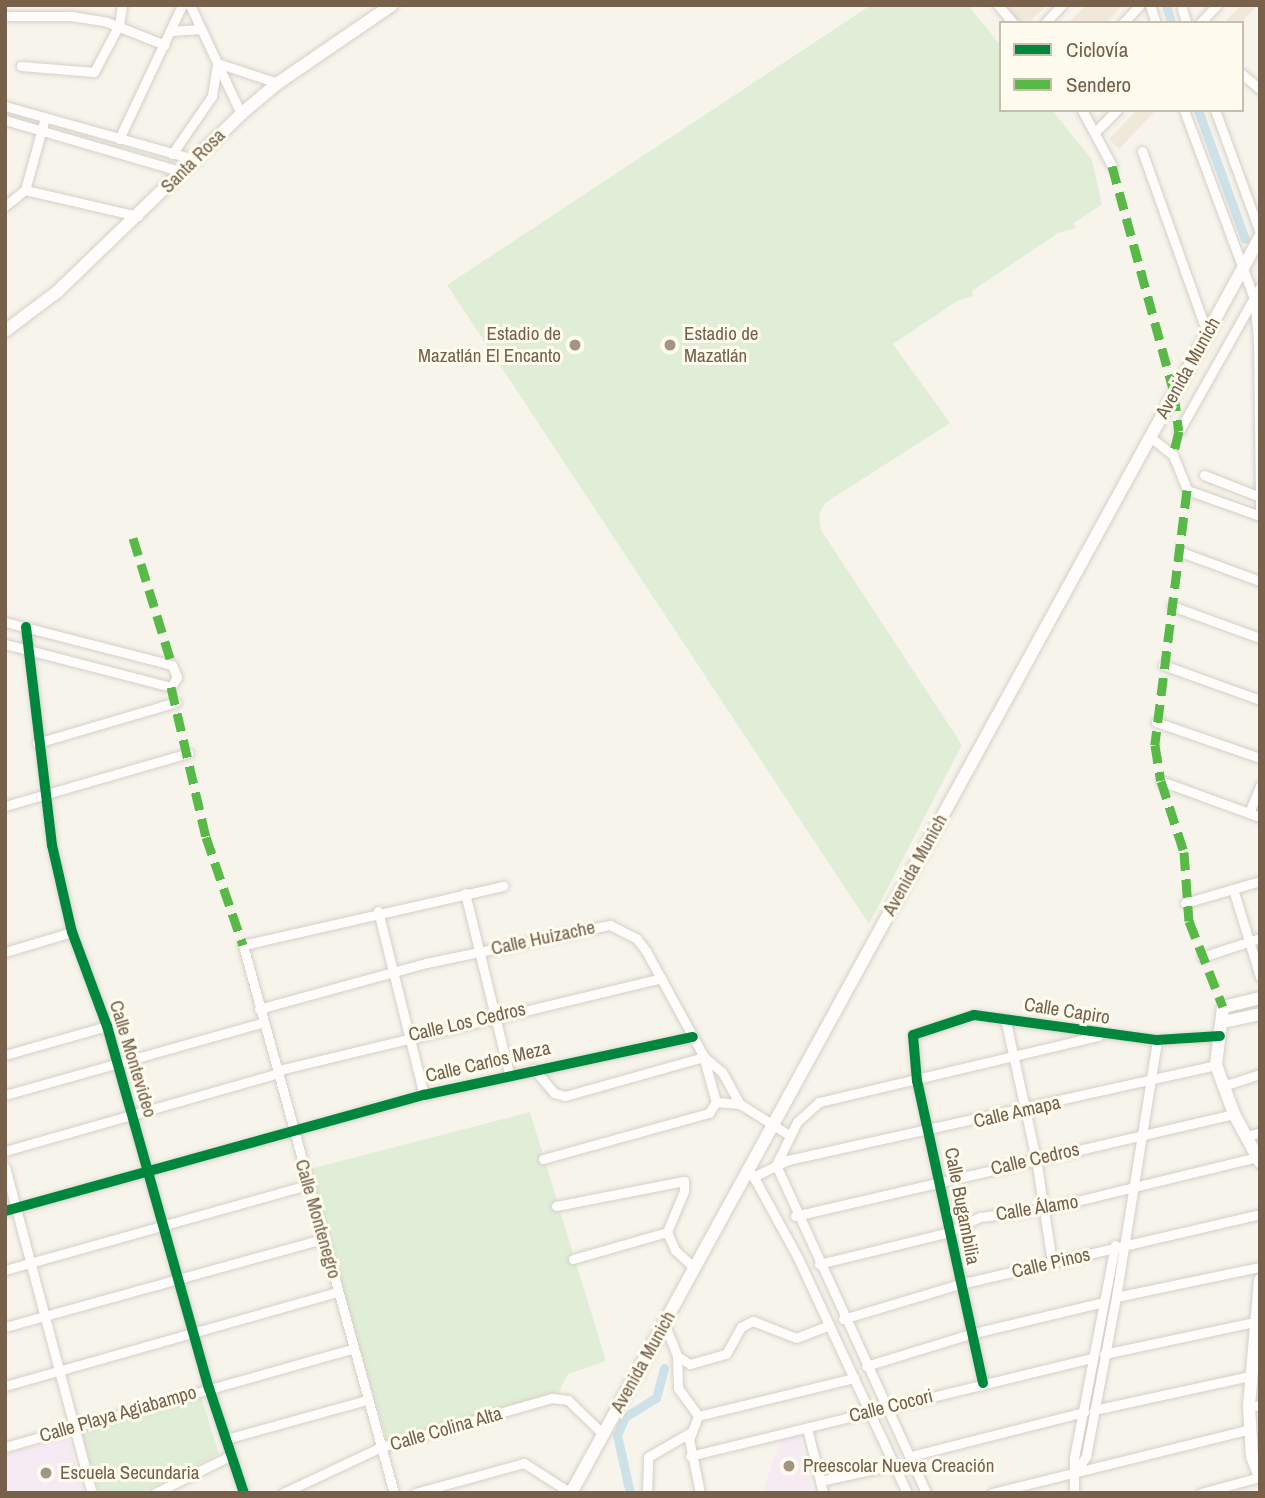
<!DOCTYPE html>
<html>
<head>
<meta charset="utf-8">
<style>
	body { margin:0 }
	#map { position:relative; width:1265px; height:1498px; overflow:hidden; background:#f7f4ec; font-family:"Archivo Narrow",sans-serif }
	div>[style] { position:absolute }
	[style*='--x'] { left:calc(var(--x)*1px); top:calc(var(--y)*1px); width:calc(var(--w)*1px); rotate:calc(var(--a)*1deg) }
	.residential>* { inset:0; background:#f0e9da }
	.education>* { inset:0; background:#f6ebf3 }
	.green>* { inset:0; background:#e1eed7 }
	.canal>* { height:9px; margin:-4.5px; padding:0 4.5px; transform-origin:4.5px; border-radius:4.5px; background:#cde1e8 }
	.roads { filter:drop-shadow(0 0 2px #d4d0c7) drop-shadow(0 0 2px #d4d0c7) }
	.street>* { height:9px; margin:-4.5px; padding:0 4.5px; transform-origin:4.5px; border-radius:4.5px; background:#fefdfc }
	.secondary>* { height:12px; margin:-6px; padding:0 6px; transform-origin:6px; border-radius:6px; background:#fefdfc }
	.quiet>* { height:9px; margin-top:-4.5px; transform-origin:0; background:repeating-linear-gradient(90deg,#58b947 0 18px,transparent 0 27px) }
	.cycleway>* { height:10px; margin:-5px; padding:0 5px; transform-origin:5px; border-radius:5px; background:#00873e }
	.dots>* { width:19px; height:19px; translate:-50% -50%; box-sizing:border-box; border:4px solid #fffbee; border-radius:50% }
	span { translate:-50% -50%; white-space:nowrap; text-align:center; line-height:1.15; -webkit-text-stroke:6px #fffbee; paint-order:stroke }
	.street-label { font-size:19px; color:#77614b }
	.poi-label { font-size:19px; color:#77614b }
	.right { translate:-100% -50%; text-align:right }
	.left { translate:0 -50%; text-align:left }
	.frame { position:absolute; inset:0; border:7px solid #77614b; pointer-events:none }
	.legend { position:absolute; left:999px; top:21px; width:245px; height:91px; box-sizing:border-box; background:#fffbee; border:2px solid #c9bdad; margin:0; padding:9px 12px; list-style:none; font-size:21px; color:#77614b }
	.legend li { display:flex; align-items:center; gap:14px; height:35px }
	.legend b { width:35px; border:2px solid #c9bdad }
</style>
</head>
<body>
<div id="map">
	<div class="residential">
		<div style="clip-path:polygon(1047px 5px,1028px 23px,1019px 23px,1006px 7px)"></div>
		<div style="clip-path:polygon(1086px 5px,1123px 5px,1106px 23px,1068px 23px)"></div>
		<div style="clip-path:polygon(1241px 5px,1257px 5px,1241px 23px,1224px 23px)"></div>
		<div style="clip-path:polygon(1137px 110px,1156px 110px,1119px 149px,1109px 139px)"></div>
	</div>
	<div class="education">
		<div style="clip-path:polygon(799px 1435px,813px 1493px,762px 1493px,781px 1439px)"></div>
		<div style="clip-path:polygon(68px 1437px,84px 1493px,5px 1493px,5px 1454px)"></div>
	</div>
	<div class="green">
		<div style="clip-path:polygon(871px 5px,968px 5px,1001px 46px,1001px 110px,1052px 110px,1092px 160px,1102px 204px,1074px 223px,1076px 228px,1058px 233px,972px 291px,973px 296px,957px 301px,893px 344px,950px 423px,825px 503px,819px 515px,821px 530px,962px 745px,869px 924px,447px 285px)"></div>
		<div style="clip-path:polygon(530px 1112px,606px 1361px,568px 1374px,558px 1393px,387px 1441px,306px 1170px)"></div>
		<div style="clip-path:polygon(201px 1396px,219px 1454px,142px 1493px,99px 1493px,80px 1428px)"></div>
	</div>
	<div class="canal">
		<div style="--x:1166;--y:5;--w:19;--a:74"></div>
		<div style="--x:1198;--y:110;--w:137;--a:70"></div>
		<div style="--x:630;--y:1493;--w:59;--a:-102.6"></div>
		<div style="--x:617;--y:1435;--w:20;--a:-66"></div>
		<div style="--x:625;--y:1417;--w:36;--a:-32"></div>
		<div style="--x:656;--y:1398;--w:31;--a:-75"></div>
	</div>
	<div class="roads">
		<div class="street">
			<div style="--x:190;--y:5;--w:120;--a:64.9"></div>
			<div style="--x:998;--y:5;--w:23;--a:50"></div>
			<div style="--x:1150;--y:5;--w:19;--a:72"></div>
			<div style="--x:1181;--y:5;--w:19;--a:74"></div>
			<div style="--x:5;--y:16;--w:66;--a:0"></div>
			<div style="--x:71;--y:16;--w:36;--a:9"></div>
			<div style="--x:107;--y:22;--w:62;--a:21.6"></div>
			<div style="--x:1045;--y:23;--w:25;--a:-47"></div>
			<div style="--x:1123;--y:23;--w:25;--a:-47"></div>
			<div style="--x:1200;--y:23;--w:25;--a:-47"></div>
			<div style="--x:171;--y:31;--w:30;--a:-4"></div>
			<div style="--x:21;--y:66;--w:73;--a:4.7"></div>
			<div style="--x:94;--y:72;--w:53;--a:-62"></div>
			<div style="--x:119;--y:25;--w:20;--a:-81"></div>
			<div style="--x:1242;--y:74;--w:23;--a:40"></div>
			<div style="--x:5;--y:106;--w:199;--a:15.7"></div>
			<div style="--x:1082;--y:110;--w:64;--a:61.8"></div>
			<div style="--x:1184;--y:110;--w:201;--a:69.6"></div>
			<div style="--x:1254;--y:298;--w:40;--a:84.3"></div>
			<div style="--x:1258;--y:338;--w:175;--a:89.3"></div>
			<div style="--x:1215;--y:110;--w:131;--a:69.9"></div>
			<div style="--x:5;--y:120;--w:185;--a:16.3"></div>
			<div style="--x:1096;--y:131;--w:30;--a:-45"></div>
			<div style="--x:119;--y:139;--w:148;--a:-64.8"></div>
			<div style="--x:1142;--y:151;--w:193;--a:70.3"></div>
			<div style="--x:172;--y:154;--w:70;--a:-55.4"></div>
			<div style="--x:212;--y:96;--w:33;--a:-81"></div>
			<div style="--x:217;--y:63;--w:64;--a:18.2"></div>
			<div style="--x:25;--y:190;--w:116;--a:13"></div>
			<div style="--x:5;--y:206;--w:26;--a:-39"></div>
			<div style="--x:25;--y:190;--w:75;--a:-74.5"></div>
			<div style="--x:1179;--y:431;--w:165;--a:-60.6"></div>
			<div style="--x:1150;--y:437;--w:29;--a:38"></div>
			<div style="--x:1173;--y:455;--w:38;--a:68"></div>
			<div style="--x:1187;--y:490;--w:77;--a:19.6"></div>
			<div style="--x:1204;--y:475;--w:60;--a:21.4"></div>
			<div style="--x:1181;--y:552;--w:84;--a:20.2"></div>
			<div style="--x:1172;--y:606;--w:94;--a:20"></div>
			<div style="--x:5;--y:622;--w:172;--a:14.4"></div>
			<div style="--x:172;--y:665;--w:13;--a:67"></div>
			<div style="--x:177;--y:677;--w:12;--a:121"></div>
			<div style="--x:171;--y:687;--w:171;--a:-165.5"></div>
			<div style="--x:26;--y:627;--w:220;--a:83.2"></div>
			<div style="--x:52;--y:845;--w:89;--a:77.1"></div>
			<div style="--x:72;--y:932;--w:100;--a:69.6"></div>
			<div style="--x:107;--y:1026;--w:376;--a:74.3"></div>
			<div style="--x:209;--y:1388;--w:111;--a:71.6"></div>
			<div style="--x:1163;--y:665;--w:103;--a:19.8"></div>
			<div style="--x:1156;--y:722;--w:110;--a:19.1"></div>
			<div style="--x:37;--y:743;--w:145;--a:-16.4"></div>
			<div style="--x:1161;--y:781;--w:105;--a:20"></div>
			<div style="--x:5;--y:806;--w:191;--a:-16.1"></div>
			<div style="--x:1249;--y:813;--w:29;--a:-68"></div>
			<div style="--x:1233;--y:889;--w:92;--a:72.9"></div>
			<div style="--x:465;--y:893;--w:186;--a:76.3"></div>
			<div style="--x:1185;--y:903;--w:78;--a:-16.3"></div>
			<div style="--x:378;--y:911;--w:190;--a:76"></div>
			<div style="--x:5;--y:952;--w:70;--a:-16.6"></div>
			<div style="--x:1202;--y:957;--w:61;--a:-18.1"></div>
			<div style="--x:259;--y:1009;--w:173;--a:-15.4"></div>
			<div style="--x:426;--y:963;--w:188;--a:-11.7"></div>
			<div style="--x:610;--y:925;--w:30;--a:27"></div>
			<div style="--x:637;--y:939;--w:15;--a:53"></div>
			<div style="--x:646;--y:951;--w:121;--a:61.3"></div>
			<div style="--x:704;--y:1057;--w:23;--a:40"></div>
			<div style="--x:722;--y:1072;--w:37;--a:61"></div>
			<div style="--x:740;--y:1104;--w:58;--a:32.3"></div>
			<div style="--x:1005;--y:1018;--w:144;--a:77.6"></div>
			<div style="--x:1036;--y:1159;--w:104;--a:81.2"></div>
			<div style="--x:5;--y:1055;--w:106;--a:-15.9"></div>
			<div style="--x:534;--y:1069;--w:31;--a:50"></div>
			<div style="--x:554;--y:1093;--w:11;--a:15"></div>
			<div style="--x:565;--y:1096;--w:144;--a:-15.7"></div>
			<div style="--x:1223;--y:1086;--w:39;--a:-18"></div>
			<div style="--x:5;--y:1095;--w:267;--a:-15.7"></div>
			<div style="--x:716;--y:1102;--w:24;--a:5"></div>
			<div style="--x:1248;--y:1136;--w:13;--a:-18"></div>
			<div style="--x:5;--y:1151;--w:282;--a:-15.9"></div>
			<div style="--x:276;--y:1074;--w:9;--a:-36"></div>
			<div style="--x:283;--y:1069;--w:389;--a:-13.5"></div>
			<div style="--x:543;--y:1159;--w:172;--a:-15.5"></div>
			<div style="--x:709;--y:1113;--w:13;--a:-58"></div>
			<div style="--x:716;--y:1102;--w:45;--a:-105.6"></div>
			<div style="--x:776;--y:1165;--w:48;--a:-64"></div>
			<div style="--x:797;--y:1122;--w:30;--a:-42"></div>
			<div style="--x:819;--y:1102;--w:287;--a:-13.3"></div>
			<div style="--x:776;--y:1165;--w:361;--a:65.4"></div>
			<div style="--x:5;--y:1167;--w:337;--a:75.1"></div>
			<div style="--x:752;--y:1174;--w:96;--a:61.3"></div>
			<div style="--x:798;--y:1258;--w:259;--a:65.1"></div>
			<div style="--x:753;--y:1177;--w:39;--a:-26"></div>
			<div style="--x:788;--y:1160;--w:438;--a:-12.5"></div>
			<div style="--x:556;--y:1206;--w:130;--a:-11.1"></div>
			<div style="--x:684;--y:1181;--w:10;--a:90"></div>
			<div style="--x:684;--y:1191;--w:44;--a:112.5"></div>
			<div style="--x:667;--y:1232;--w:20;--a:66"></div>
			<div style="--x:675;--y:1250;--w:26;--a:43"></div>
			<div style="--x:5;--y:1211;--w:435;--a:-15.5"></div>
			<div style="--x:424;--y:1095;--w:275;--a:-12.2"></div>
			<div style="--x:795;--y:1216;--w:451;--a:-13.1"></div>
			<div style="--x:573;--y:1259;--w:98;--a:-16"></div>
			<div style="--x:819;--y:1264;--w:134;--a:-13.8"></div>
			<div style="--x:949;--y:1232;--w:34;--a:-26"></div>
			<div style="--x:980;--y:1217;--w:64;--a:-7.1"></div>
			<div style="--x:1044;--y:1209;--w:220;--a:-13.7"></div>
			<div style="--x:5;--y:1270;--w:315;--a:-15.7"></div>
			<div style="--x:1116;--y:1297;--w:147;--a:-11.8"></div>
			<div style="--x:843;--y:1319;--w:122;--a:-16.7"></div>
			<div style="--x:960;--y:1284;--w:308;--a:-13.1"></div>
			<div style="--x:664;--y:1323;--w:35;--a:68"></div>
			<div style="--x:677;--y:1356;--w:32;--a:88"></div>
			<div style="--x:678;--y:1388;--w:34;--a:54"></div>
			<div style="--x:698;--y:1416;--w:25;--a:111"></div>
			<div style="--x:689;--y:1439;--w:55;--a:78.5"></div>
			<div style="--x:5;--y:1327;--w:330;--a:-15.5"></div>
			<div style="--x:1104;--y:1354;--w:153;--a:-12"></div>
			<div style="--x:677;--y:1356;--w:15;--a:32"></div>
			<div style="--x:690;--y:1364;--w:37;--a:-16"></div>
			<div style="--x:726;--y:1354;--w:31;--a:-61"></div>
			<div style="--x:741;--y:1327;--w:13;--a:-27"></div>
			<div style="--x:753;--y:1321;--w:46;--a:21.6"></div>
			<div style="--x:796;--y:1338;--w:34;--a:-21"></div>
			<div style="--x:866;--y:1366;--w:109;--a:-17.1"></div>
			<div style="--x:970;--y:1334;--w:137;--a:-13.5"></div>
			<div style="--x:983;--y:1383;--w:309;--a:-102.3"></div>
			<div style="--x:917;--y:1081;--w:46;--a:-95"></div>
			<div style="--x:913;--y:1035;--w:64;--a:-18.2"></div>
			<div style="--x:974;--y:1015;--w:185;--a:7.8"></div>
			<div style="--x:1157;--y:1040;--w:63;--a:-3.6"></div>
			<div style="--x:5;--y:1386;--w:346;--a:-15.8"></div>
			<div style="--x:1249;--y:1407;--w:11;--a:-10"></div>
			<div style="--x:1094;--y:1410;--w:160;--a:-12.3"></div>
			<div style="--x:698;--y:1416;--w:161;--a:-13.7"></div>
			<div style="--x:807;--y:1428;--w:67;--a:76.2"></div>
			<div style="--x:226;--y:1439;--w:146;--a:-15.5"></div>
			<div style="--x:5;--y:1447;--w:361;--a:-15.8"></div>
			<div style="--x:690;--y:1456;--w:415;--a:-13.7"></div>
			<div style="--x:911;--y:1456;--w:179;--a:-14.3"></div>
			<div style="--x:1077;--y:1470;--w:17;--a:-57"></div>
			<div style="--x:1086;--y:1456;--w:162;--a:-79.3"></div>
			<div style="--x:1116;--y:1297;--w:260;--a:-80.9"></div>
			<div style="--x:820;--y:1481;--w:76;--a:-12.2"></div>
			<div style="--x:155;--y:1493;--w:84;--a:-26.3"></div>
			<div style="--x:283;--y:1493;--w:108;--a:-25.1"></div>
			<div style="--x:381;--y:1447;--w:178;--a:-16"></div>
			<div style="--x:552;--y:1398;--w:16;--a:7"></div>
			<div style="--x:568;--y:1400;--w:49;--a:44.2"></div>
			<div style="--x:394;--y:1493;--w:568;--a:-105.41"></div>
			<div style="--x:243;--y:945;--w:267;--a:-12.8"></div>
			<div style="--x:415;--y:1493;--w:113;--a:-15.4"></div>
			<div style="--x:524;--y:1463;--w:56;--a:32.6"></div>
			<div style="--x:647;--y:1493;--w:36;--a:-88"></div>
			<div style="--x:648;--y:1457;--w:50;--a:-30.2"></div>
			<div style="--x:992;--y:1493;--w:266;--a:-13.9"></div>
			<div style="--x:1074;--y:1493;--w:35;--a:-90"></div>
			<div style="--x:1074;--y:1458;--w:217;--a:-79.1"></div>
			<div style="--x:1201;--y:1493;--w:61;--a:-15.2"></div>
		</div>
		<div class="secondary">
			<div style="--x:5;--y:331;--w:66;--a:-37"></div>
			<div style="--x:58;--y:291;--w:255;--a:-44"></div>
			<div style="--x:241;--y:114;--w:48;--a:-40"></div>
			<div style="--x:278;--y:83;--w:138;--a:-34.4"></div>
			<div style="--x:1260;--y:998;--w:38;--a:166"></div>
			<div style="--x:1223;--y:1007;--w:58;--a:96.9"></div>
			<div style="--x:1216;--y:1065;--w:52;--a:69.8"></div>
			<div style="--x:1234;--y:1114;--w:55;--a:61.6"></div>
			<div style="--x:1223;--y:1022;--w:38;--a:-12"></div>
			<div style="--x:1260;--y:1280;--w:127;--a:95"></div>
			<div style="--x:1249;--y:1407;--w:49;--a:86.5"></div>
			<div style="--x:1252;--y:1456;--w:22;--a:69"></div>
			<div style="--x:571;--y:1493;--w:1433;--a:-61.25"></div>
		</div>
	</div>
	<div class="quiet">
		<div style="--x:1112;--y:166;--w:235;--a:74.7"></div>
		<div style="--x:1174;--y:393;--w:38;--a:83"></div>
		<div style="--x:1179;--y:431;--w:25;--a:104"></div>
		<div style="--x:1187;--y:490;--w:257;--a:97.2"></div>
		<div style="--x:1155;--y:745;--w:36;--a:81"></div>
		<div style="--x:1161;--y:781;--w:75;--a:72.1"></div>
		<div style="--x:1184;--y:852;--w:69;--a:85.9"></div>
		<div style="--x:1189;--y:921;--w:92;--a:68.4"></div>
		<div style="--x:133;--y:538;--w:133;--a:72.9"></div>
		<div style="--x:171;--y:687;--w:154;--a:76.9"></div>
		<div style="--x:206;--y:837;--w:114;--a:71.1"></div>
	</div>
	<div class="cycleway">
		<div style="--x:26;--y:627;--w:220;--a:83.2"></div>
		<div style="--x:52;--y:845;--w:89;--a:77.1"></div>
		<div style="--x:72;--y:932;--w:100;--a:69.6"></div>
		<div style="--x:107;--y:1026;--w:376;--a:74.3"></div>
		<div style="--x:209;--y:1388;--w:111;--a:71.6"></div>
		<div style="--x:5;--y:1211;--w:435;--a:-15.5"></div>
		<div style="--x:424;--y:1095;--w:275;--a:-12.2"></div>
		<div style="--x:983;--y:1383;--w:309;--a:-102.3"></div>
		<div style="--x:917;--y:1081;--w:46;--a:-95"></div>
		<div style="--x:913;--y:1035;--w:64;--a:-18.2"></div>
		<div style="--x:974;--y:1015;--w:185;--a:7.8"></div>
		<div style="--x:1157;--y:1040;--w:63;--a:-3.6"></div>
	</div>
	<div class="dots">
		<div style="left:575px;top:345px;background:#a49483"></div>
		<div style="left:670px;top:345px;background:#a49483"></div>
		<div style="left:789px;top:1466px;background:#a49483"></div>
		<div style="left:46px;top:1473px;background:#a49483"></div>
	</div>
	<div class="street-label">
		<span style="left:193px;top:161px;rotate:-45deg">Santa Rosa</span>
		<span style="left:1188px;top:368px;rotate:-61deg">Avenida Munich</span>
		<span style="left:915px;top:865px;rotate:-61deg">Avenida Munich</span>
		<span style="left:543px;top:938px;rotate:-12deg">Calle Huizache</span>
		<span style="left:1067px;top:1011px;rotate:9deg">Calle Capiro</span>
		<span style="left:467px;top:1022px;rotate:-13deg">Calle Los Cedros</span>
		<span style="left:133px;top:1059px;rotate:73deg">Calle Montevideo</span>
		<span style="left:488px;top:1062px;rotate:-13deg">Calle Carlos Meza</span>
		<span style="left:1017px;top:1112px;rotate:-13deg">Calle Amapa</span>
		<span style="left:1035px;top:1159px;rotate:-13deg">Calle Cedros</span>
		<span style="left:962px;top:1206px;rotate:79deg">Calle Bugambilia</span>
		<span style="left:1037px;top:1208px;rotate:-9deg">Calle Álamo</span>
		<span style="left:318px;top:1219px;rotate:74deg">Calle Montenegro</span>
		<span style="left:1051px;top:1263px;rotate:-13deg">Calle Pinos</span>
		<span style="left:643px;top:1362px;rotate:-61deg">Avenida Munich</span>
		<span style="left:891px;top:1406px;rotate:-14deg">Calle Cocori</span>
		<span style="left:118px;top:1414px;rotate:-16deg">Calle Playa Agiabampo</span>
		<span style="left:446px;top:1429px;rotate:-16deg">Calle Colina Alta</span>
	</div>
	<div class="poi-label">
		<span class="right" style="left:561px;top:345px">Estadio de<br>Mazatlán El Encanto</span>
		<span class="left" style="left:684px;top:345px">Estadio de<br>Mazatlán</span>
		<span class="left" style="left:803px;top:1466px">Preescolar Nueva Creación</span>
		<span class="left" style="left:60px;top:1473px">Escuela Secundaria</span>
	</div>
	<div class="frame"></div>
	<ul class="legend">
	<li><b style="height:9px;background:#00873e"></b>Ciclovía</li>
	<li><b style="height:9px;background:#58b947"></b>Sendero</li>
	</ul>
</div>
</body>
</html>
